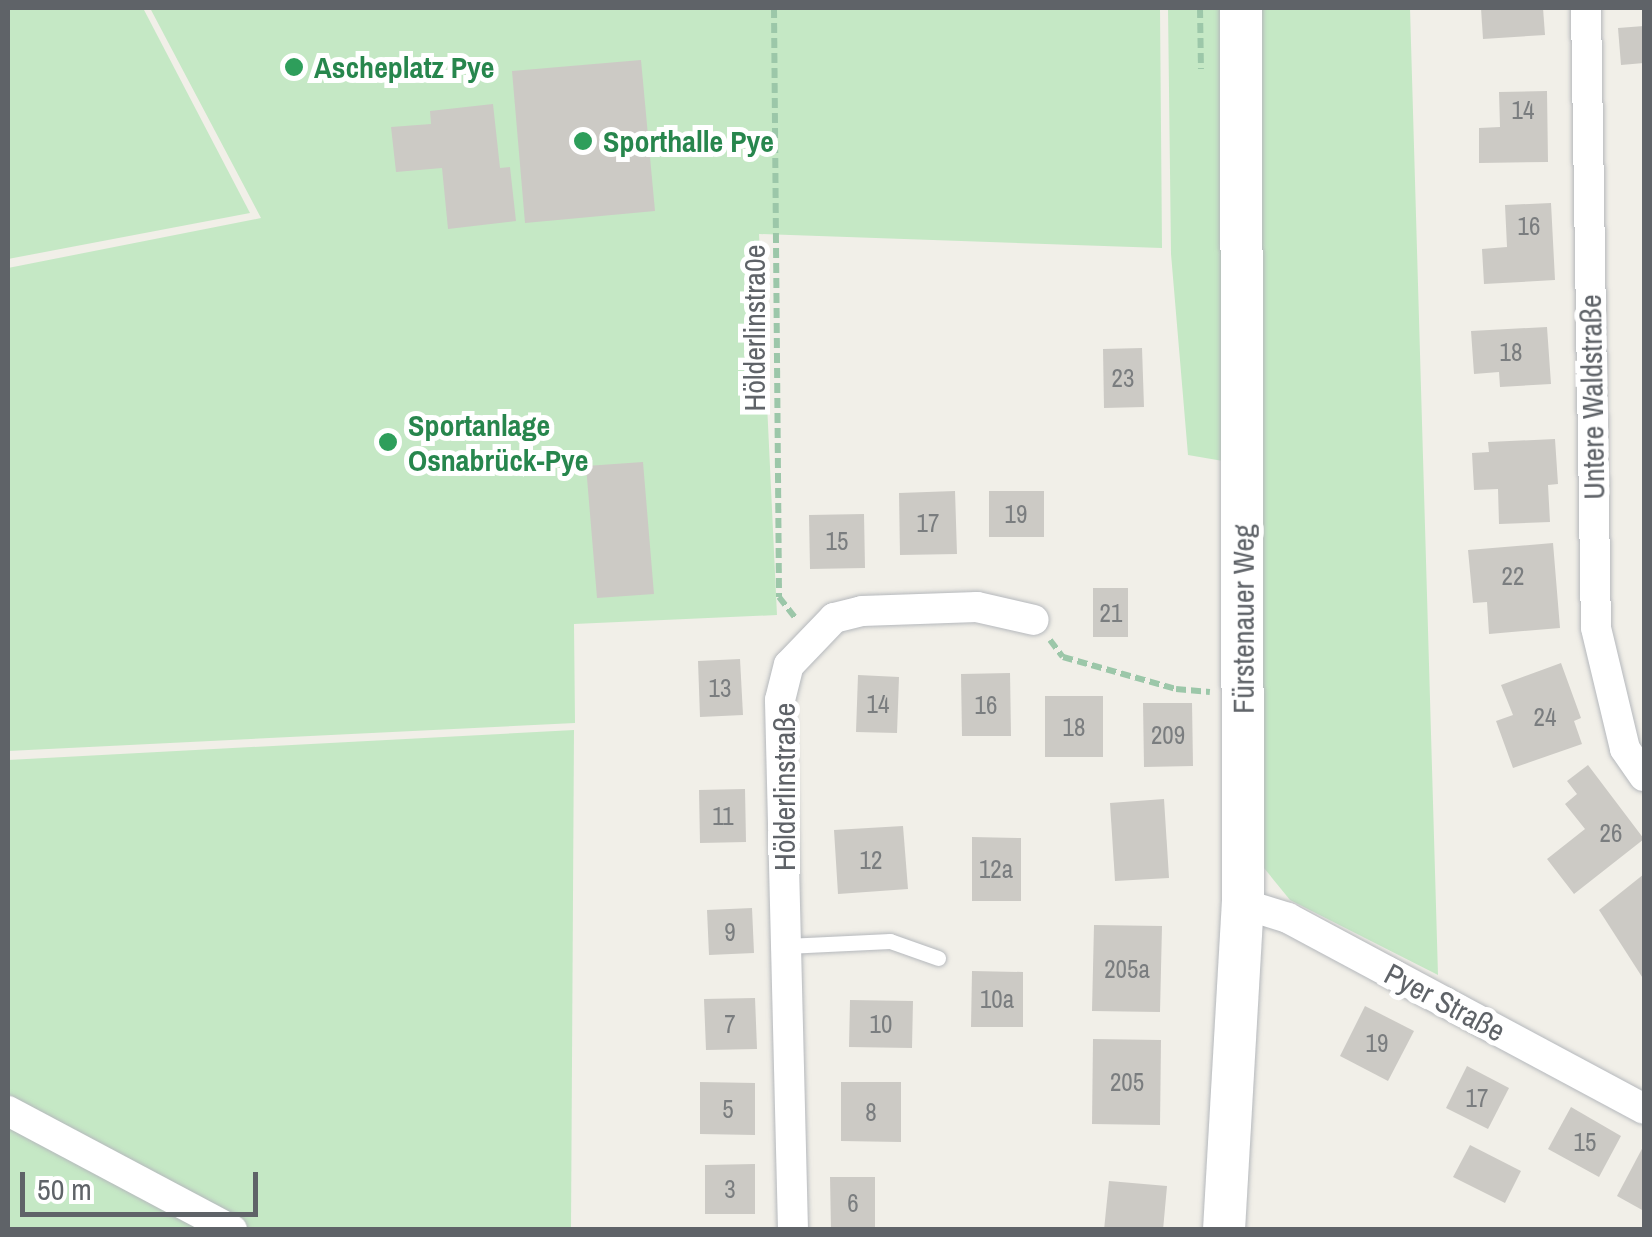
<!DOCTYPE html>
<html>
<head>
<meta charset="utf-8">
<style>
	body { margin:0 }
	#map { position:relative; width:1652px; height:1237px; overflow:hidden; background:#f1efe8; font-family:"Archivo Narrow",sans-serif }
	div>[style] { position:absolute }
	[style*='--x'] { left:calc(var(--x)*1px); top:calc(var(--y)*1px); width:calc(var(--w)*1px); rotate:calc(var(--a)*1deg) }
	.green>* { inset:0; background:#c5e8c5 }
	.building>* { inset:0; background:#cccac5 }
	.path>* { height:6px; margin-top:-3px; transform-origin:0; background:repeating-linear-gradient(90deg,#9cc7a9 0 10px,transparent 0 15px) }
	.roads { filter:drop-shadow(0 0 2px #b5b8bc) drop-shadow(0 0 2px #b5b8bc) }
	.lane>* { height:15px; margin:-7.5px; padding:0 7.5px; transform-origin:7.5px; border-radius:7.5px; background:#fff }
	.street>* { height:30px; margin:-15px; padding:0 15px; transform-origin:15px; border-radius:15px; background:#fff }
	.secondary>* { height:42px; margin:-21px; padding:0 21px; transform-origin:21px; border-radius:21px; background:#fff }
	.dots>* { width:28px; height:28px; translate:-50% -50%; box-sizing:border-box; border:5px solid #fff; border-radius:50% }
	span { translate:-50% -50%; white-space:nowrap; text-align:center; line-height:1.15; -webkit-text-stroke:10px #fff; paint-order:stroke }
	.number-label { font-size:25px; color:#7a7d7f }
	.number-label span { -webkit-text-stroke-width:0 }
	.leisure-label { font-size:30px; color:#27864d; font-weight:700 }
	.left { translate:0 -50%; text-align:left }
	.street-label { font-size:30px; color:#5f6368 }
	.frame { position:absolute; inset:0; border:10px solid #5f6368; pointer-events:none }
	.scale { position:absolute; left:20px; top:1172px; width:238px; height:45px; box-sizing:border-box; border:5px solid #5f6368; border-top:0; padding-left:12px; font-size:30px; line-height:35px; white-space:nowrap; color:#5f6368; -webkit-text-stroke:8px #fff; paint-order:stroke }
</style>
</head>
<body>
<div id="map">
	<div class="green">
		<div style="clip-path:polygon(8px 8px,143px 8px,250px 213px,8px 259px)"></div>
		<div style="clip-path:polygon(150px 8px,1160px 8px,1162px 248px,759px 234px,777px 615px,574px 624px,575px 723px,8px 751px,8px 268px,261px 218px)"></div>
		<div style="clip-path:polygon(1168px 8px,1410px 8px,1438px 975px,1290px 900px,1264px 868px,1258px 467px,1188px 455px,1171px 254px)"></div>
		<div style="clip-path:polygon(574px 730px,571px 1229px,8px 1230px,8px 760px)"></div>
	</div>
	<div class="building">
		<div style="clip-path:polygon(1481px 8px,1543px 8px,1545px 35px,1483px 39px)"></div>
		<div style="clip-path:polygon(1644px 26px,1644px 63px,1621px 65px,1618px 28px)"></div>
		<div style="clip-path:polygon(641px 60px,655px 211px,525px 223px,512px 71px)"></div>
		<div style="clip-path:polygon(1547px 91px,1548px 162px,1479px 163px,1479px 128px,1500px 127px,1499px 92px)"></div>
		<div style="clip-path:polygon(493px 104px,500px 168px,510px 167px,516px 221px,448px 229px,442px 168px,396px 172px,391px 127px,431px 124px,430px 111px)"></div>
		<div style="clip-path:polygon(1551px 203px,1555px 280px,1484px 284px,1482px 249px,1507px 247px,1505px 205px)"></div>
		<div style="clip-path:polygon(1547px 327px,1551px 384px,1500px 387px,1499px 372px,1474px 374px,1471px 331px)"></div>
		<div style="clip-path:polygon(1142px 348px,1144px 407px,1104px 408px,1103px 349px)"></div>
		<div style="clip-path:polygon(1555px 439px,1558px 484px,1548px 485px,1550px 522px,1499px 524px,1498px 489px,1474px 490px,1472px 453px,1489px 452px,1488px 442px)"></div>
		<div style="clip-path:polygon(643px 462px,654px 594px,597px 598px,586px 466px)"></div>
		<div style="clip-path:polygon(955px 491px,957px 554px,900px 555px,899px 493px)"></div>
		<div style="clip-path:polygon(989px 491px,1044px 491px,1044px 537px,989px 537px)"></div>
		<div style="clip-path:polygon(864px 514px,865px 568px,810px 569px,809px 515px)"></div>
		<div style="clip-path:polygon(1553px 543px,1560px 628px,1489px 634px,1487px 602px,1473px 603px,1468px 550px)"></div>
		<div style="clip-path:polygon(1093px 588px,1128px 588px,1128px 637px,1093px 637px)"></div>
		<div style="clip-path:polygon(740px 659px,743px 715px,700px 717px,698px 661px)"></div>
		<div style="clip-path:polygon(1561px 663px,1581px 718px,1574px 721px,1582px 744px,1513px 768px,1496px 721px,1513px 715px,1501px 685px)"></div>
		<div style="clip-path:polygon(1010px 673px,1011px 736px,962px 736px,961px 674px)"></div>
		<div style="clip-path:polygon(858px 675px,899px 677px,897px 733px,856px 732px)"></div>
		<div style="clip-path:polygon(1045px 696px,1103px 696px,1103px 757px,1045px 757px)"></div>
		<div style="clip-path:polygon(1143px 703px,1192px 703px,1193px 766px,1144px 767px)"></div>
		<div style="clip-path:polygon(1588px 765px,1644px 839px,1574px 894px,1547px 859px,1585px 829px,1565px 804px,1577px 794px,1567px 781px)"></div>
		<div style="clip-path:polygon(745px 789px,746px 842px,700px 843px,699px 790px)"></div>
		<div style="clip-path:polygon(1164px 799px,1169px 878px,1115px 881px,1110px 803px)"></div>
		<div style="clip-path:polygon(903px 826px,908px 889px,838px 894px,834px 830px)"></div>
		<div style="clip-path:polygon(972px 837px,1021px 838px,1021px 901px,972px 901px)"></div>
		<div style="clip-path:polygon(1644px 874px,1644px 980px,1599px 910px)"></div>
		<div style="clip-path:polygon(752px 908px,754px 953px,709px 955px,707px 910px)"></div>
		<div style="clip-path:polygon(1094px 925px,1162px 926px,1160px 1012px,1092px 1011px)"></div>
		<div style="clip-path:polygon(972px 971px,1023px 972px,1023px 1027px,971px 1027px)"></div>
		<div style="clip-path:polygon(755px 998px,757px 1049px,706px 1050px,704px 999px)"></div>
		<div style="clip-path:polygon(850px 1000px,913px 1001px,912px 1048px,849px 1047px)"></div>
		<div style="clip-path:polygon(1365px 1006px,1414px 1031px,1388px 1081px,1340px 1056px)"></div>
		<div style="clip-path:polygon(1093px 1039px,1161px 1040px,1160px 1125px,1092px 1124px)"></div>
		<div style="clip-path:polygon(1467px 1066px,1509px 1088px,1488px 1129px,1446px 1108px)"></div>
		<div style="clip-path:polygon(700px 1082px,755px 1083px,755px 1135px,700px 1134px)"></div>
		<div style="clip-path:polygon(841px 1082px,901px 1082px,901px 1142px,841px 1141px)"></div>
		<div style="clip-path:polygon(1571px 1107px,1621px 1136px,1599px 1177px,1548px 1149px)"></div>
		<div style="clip-path:polygon(1470px 1145px,1521px 1171px,1505px 1203px,1453px 1177px)"></div>
		<div style="clip-path:polygon(1644px 1145px,1644px 1211px,1617px 1196px)"></div>
		<div style="clip-path:polygon(755px 1164px,755px 1214px,705px 1214px,705px 1165px)"></div>
		<div style="clip-path:polygon(830px 1177px,875px 1177px,875px 1230px,831px 1230px)"></div>
		<div style="clip-path:polygon(1109px 1181px,1167px 1186px,1163px 1230px,1104px 1230px)"></div>
	</div>
	<div class="path">
		<div style="--x:774;--y:8;--w:589;--a:89.51"></div>
		<div style="--x:779;--y:597;--w:29;--a:52"></div>
		<div style="--x:1200;--y:8;--w:61;--a:89.1"></div>
		<div style="--x:1050;--y:640;--w:21;--a:53"></div>
		<div style="--x:1063;--y:657;--w:117;--a:15.8"></div>
		<div style="--x:1176;--y:689;--w:34;--a:5"></div>
	</div>
	<div class="roads">
		<div class="lane">
			<div style="--x:786;--y:946;--w:104;--a:-2.8"></div>
			<div style="--x:890;--y:941;--w:51;--a:19.5"></div>
		</div>
		<div class="street">
			<div style="--x:1586;--y:8;--w:620;--a:89.08"></div>
			<div style="--x:1596;--y:628;--w:124;--a:76.5"></div>
			<div style="--x:1625;--y:749;--w:33;--a:55"></div>
			<div style="--x:1243;--y:904;--w:47;--a:17.3"></div>
			<div style="--x:1288;--y:918;--w:404;--a:28.2"></div>
			<div style="--x:8;--y:1111;--w:254;--a:28"></div>
			<div style="--x:793;--y:1230;--w:530;--a:-91.41"></div>
			<div style="--x:780;--y:700;--w:36;--a:-76"></div>
			<div style="--x:789;--y:665;--w:65;--a:-46.2"></div>
			<div style="--x:834;--y:618;--w:29;--a:-14"></div>
			<div style="--x:862;--y:611;--w:115;--a:-2"></div>
			<div style="--x:977;--y:607;--w:58;--a:12.8"></div>
		</div>
		<div class="secondary">
			<div style="--x:1224;--y:1230;--w:327;--a:-86.7"></div>
			<div style="--x:1243;--y:904;--w:896;--a:-90.13"></div>
		</div>
	</div>
	<div class="dots">
		<div style="left:294px;top:67px;background:#2e9e5b"></div>
		<div style="left:583px;top:141px;background:#2e9e5b"></div>
		<div style="left:388px;top:442px;background:#2e9e5b"></div>
	</div>
	<div class="number-label">
		<span style="left:1523px;top:110px">14</span>
		<span style="left:1529px;top:226px">16</span>
		<span style="left:1511px;top:352px">18</span>
		<span style="left:1123px;top:378px">23</span>
		<span style="left:1016px;top:514px">19</span>
		<span style="left:928px;top:523px">17</span>
		<span style="left:837px;top:541px">15</span>
		<span style="left:1513px;top:576px">22</span>
		<span style="left:1111px;top:613px">21</span>
		<span style="left:720px;top:688px">13</span>
		<span style="left:878px;top:704px">14</span>
		<span style="left:986px;top:705px">16</span>
		<span style="left:1545px;top:717px">24</span>
		<span style="left:1074px;top:727px">18</span>
		<span style="left:1168px;top:735px">209</span>
		<span style="left:723px;top:816px">11</span>
		<span style="left:1611px;top:833px">26</span>
		<span style="left:871px;top:860px">12</span>
		<span style="left:996px;top:869px">12a</span>
		<span style="left:730px;top:932px">9</span>
		<span style="left:1127px;top:969px">205a</span>
		<span style="left:997px;top:999px">10a</span>
		<span style="left:730px;top:1024px">7</span>
		<span style="left:881px;top:1024px">10</span>
		<span style="left:1377px;top:1043px">19</span>
		<span style="left:1127px;top:1082px">205</span>
		<span style="left:1477px;top:1098px">17</span>
		<span style="left:728px;top:1109px">5</span>
		<span style="left:871px;top:1112px">8</span>
		<span style="left:1585px;top:1142px">15</span>
		<span style="left:730px;top:1189px">3</span>
		<span style="left:853px;top:1203px">6</span>
	</div>
	<div class="leisure-label">
		<span class="left" style="left:314px;top:67px">Ascheplatz Pye</span>
		<span class="left" style="left:603px;top:141px">Sporthalle Pye</span>
		<span class="left" style="left:408px;top:442px">Sportanlage<br>Osnabrück-Pye</span>
	</div>
	<div class="street-label">
		<span style="left:754px;top:328px;rotate:-90deg">Hölderlinstra0e</span>
		<span style="left:1592px;top:397px;rotate:-91deg">Untere Waldstraße</span>
		<span style="left:1243px;top:619px;rotate:-90deg">Fürstenauer Weg</span>
		<span style="left:784px;top:787px;rotate:-90deg">Hölderlinstraße</span>
		<span style="left:1445px;top:1002px;rotate:28deg">Pyer Straße</span>
	</div>
	<div class="frame"></div>
	<div class="scale">50 m</div>
</div>
</body>
</html>
